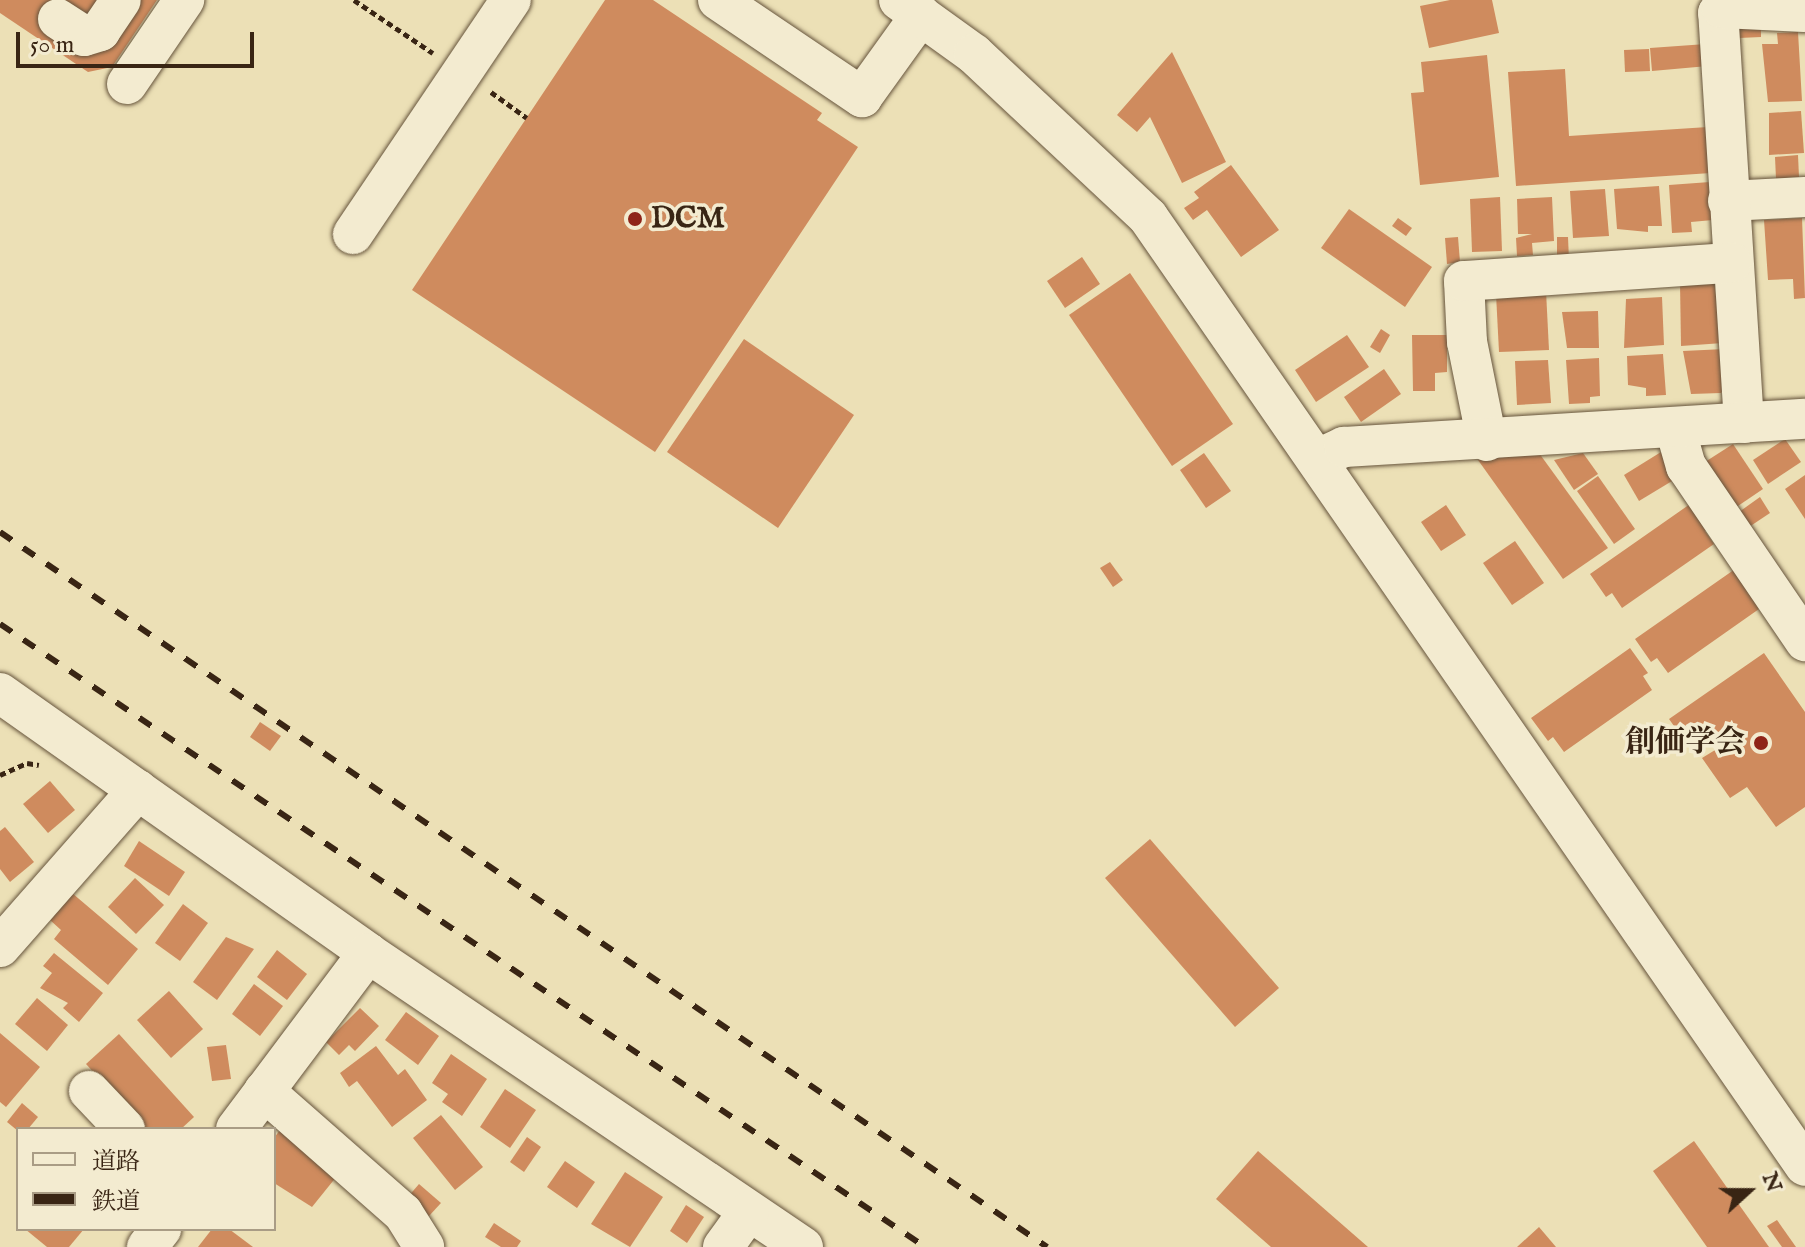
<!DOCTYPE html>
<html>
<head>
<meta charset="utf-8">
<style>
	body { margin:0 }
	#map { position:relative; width:1805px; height:1247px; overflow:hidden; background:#ece0b6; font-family:"IM FELL English","Noto Serif JP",serif }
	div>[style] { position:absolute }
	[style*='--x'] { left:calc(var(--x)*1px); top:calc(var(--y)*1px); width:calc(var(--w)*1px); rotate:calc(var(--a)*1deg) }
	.building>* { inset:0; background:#cf8b5e }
	.path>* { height:5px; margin-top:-2.5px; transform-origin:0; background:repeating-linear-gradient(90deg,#392514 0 6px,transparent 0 10px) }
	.roads { filter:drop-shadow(0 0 2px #66543c) drop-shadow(0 0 2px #66543c) }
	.minor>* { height:40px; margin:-20px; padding:0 20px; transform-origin:20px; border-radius:20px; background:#f3ebd0 }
	.rail>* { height:6px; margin-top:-3px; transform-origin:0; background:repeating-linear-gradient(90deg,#392514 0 14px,transparent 0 28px) }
	.dots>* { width:22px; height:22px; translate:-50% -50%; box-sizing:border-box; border:4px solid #f3ebd0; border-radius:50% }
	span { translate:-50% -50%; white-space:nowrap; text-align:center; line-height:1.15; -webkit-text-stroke:7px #f3ebd0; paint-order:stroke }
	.poi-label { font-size:30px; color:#392514; font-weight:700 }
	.left { translate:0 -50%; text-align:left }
	.right { translate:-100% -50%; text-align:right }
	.legend { position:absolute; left:16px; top:1127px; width:260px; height:104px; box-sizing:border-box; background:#f3ebd0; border:2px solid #a99c85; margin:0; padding:10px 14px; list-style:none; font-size:24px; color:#392514 }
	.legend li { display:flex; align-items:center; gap:16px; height:40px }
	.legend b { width:40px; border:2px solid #a99c85 }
	.north { position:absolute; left:1709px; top:1151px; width:80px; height:80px; -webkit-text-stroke:6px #f3ebd0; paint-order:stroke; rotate:69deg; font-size:22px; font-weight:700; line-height:32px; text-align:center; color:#392514 }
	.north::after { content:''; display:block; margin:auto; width:28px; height:36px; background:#392514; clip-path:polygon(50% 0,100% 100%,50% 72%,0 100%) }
	.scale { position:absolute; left:16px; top:32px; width:238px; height:36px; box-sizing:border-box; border:4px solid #392514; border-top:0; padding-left:10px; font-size:24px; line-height:28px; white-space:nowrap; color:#392514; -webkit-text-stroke:6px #f3ebd0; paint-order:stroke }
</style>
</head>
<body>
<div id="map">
	<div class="building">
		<div style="clip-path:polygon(0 0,157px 0,112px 67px,88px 72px,0 13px)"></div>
		<div style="clip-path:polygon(605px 0,653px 0,822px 113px,817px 120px,858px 147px,655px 452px,412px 290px)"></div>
		<div style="clip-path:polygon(1450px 0,1492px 0,1499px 33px,1429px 48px,1420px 6px)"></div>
		<div style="clip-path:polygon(1761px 25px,1761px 37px,1739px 38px,1739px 29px)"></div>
		<div style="clip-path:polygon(1798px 32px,1802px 101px,1768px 102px,1762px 44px,1778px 44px,1777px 33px)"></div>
		<div style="clip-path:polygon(1706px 44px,1708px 66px,1652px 71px,1650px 48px)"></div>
		<div style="clip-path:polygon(1649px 49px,1650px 71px,1625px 72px,1624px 50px)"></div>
		<div style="clip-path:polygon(1172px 52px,1226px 162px,1182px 183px,1150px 117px,1137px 132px,1117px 115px)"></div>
		<div style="clip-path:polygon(1487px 55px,1499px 177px,1420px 185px,1411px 93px,1424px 92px,1421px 62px)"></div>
		<div style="clip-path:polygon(1565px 69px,1569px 136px,1708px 127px,1711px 173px,1516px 186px,1508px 72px)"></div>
		<div style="clip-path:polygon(1801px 111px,1804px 153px,1769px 155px,1769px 113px)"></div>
		<div style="clip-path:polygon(1798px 155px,1799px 177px,1776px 179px,1775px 157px)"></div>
		<div style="clip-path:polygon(1231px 165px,1279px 230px,1241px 257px,1207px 210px,1193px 220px,1184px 208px,1199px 198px,1194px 192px)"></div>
		<div style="clip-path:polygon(1710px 182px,1713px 220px,1691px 222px,1692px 232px,1672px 233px,1669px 185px)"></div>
		<div style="clip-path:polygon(1659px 186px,1662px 226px,1648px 226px,1648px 232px,1617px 229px,1614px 189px)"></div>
		<div style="clip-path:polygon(1605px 189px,1609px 236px,1573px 238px,1570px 191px)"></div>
		<div style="clip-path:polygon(1500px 197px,1502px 251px,1472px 252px,1470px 199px)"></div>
		<div style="clip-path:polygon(1552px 197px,1554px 241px,1532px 243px,1533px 255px,1517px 256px,1516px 238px,1532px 234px,1518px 234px,1517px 199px)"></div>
		<div style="clip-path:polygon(1349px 209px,1432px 267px,1405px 307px,1321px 248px)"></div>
		<div style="clip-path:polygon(1398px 218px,1412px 228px,1406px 236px,1392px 226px)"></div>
		<div style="clip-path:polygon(1802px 218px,1805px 298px,1794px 299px,1793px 279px,1768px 280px,1764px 220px)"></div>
		<div style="clip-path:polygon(1458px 237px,1460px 262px,1447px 264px,1445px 238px)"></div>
		<div style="clip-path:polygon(1557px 237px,1568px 237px,1569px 260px,1557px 261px)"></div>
		<div style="clip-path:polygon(1082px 257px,1100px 284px,1065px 308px,1047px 281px)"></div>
		<div style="clip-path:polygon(1130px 273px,1233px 424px,1172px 466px,1069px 315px)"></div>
		<div style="clip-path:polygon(1714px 281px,1723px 343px,1681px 346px,1680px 283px)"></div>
		<div style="clip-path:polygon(1546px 291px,1549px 350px,1499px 352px,1496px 294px)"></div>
		<div style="clip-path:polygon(1662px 297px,1664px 345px,1624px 348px,1626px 299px)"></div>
		<div style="clip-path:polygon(1598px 311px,1599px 348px,1567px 348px,1562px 312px)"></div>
		<div style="clip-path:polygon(1381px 329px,1390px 335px,1380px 353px,1370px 347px)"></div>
		<div style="clip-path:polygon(1347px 335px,1369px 367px,1316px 402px,1295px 370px)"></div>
		<div style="clip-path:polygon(1412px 335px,1447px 335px,1447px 372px,1435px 373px,1435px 391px,1413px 391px)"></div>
		<div style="clip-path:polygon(744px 339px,854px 415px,778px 528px,667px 452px)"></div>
		<div style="clip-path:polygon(1725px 349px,1727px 383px,1721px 393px,1691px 394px,1683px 351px)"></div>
		<div style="clip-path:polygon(1663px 354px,1666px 395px,1646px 396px,1646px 388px,1628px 385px,1627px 356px)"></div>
		<div style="clip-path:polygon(1599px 358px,1600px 396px,1590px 397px,1590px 403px,1569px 404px,1566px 360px)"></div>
		<div style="clip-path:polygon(1548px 360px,1551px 403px,1517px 405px,1515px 361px)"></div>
		<div style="clip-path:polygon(1384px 369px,1401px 394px,1361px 422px,1344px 397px)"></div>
		<div style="clip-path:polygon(1785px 439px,1801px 462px,1768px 484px,1753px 460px)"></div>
		<div style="clip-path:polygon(1733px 444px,1763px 489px,1735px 508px,1705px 462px)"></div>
		<div style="clip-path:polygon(1661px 452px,1677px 478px,1639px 501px,1624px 475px)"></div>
		<div style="clip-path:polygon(1204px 453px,1231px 491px,1206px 508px,1180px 470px)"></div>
		<div style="clip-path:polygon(1539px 453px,1608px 548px,1563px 579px,1478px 460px)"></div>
		<div style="clip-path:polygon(1583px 453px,1598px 474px,1574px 490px,1554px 460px)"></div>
		<div style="clip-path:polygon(1805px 475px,1805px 519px,1785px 489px)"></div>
		<div style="clip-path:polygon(1598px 476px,1635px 529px,1614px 544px,1577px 491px)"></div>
		<div style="clip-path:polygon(1760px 497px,1770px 513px,1749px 527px,1739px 512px)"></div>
		<div style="clip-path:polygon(1693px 502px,1710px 527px,1705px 531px,1714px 544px,1622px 608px,1612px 593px,1606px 597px,1590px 574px)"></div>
		<div style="clip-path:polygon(1446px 505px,1466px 535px,1441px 551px,1421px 522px)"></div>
		<div style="clip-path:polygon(1515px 541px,1544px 583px,1512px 605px,1483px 563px)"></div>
		<div style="clip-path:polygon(1110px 562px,1123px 580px,1113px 587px,1100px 568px)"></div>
		<div style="clip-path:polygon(1738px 567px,1759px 609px,1668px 673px,1657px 658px,1651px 662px,1635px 639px)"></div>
		<div style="clip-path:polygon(1630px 648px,1648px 673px,1643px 676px,1652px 690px,1564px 752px,1553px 737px,1548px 741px,1531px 718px)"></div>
		<div style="clip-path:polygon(1764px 653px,1805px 712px,1805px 807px,1776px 827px,1747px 787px,1730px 798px,1702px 758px,1720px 747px,1705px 725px,1684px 740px,1669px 719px)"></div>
		<div style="clip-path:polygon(260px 722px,281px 736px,270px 751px,250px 737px)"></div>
		<div style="clip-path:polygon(50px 781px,75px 810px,48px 833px,23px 804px)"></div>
		<div style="clip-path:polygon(5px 827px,34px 862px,10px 882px,0 869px,0 831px)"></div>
		<div style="clip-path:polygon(1150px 839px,1279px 988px,1235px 1027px,1105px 878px)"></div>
		<div style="clip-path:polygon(139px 841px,185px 872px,169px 896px,124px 866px)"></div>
		<div style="clip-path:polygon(135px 878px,164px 905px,136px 934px,108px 907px)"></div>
		<div style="clip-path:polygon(72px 893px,138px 949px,108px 985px,54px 939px,61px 930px,50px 920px)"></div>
		<div style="clip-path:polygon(183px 904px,208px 923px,180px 961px,155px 943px)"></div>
		<div style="clip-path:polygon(226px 937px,254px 949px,217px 1000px,193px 982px)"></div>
		<div style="clip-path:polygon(277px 950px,307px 974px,287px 1000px,257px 977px)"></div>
		<div style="clip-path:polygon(54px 953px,103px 993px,79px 1022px,63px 1008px,68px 1003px,40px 988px,52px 973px,43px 966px)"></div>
		<div style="clip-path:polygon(254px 984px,283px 1006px,260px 1036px,232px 1014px)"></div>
		<div style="clip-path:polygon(169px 991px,203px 1029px,171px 1058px,137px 1020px)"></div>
		<div style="clip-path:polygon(37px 998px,68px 1025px,47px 1051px,15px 1024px)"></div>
		<div style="clip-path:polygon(360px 1008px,379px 1026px,355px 1051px,349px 1045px,339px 1055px,326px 1042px)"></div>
		<div style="clip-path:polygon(406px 1012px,439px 1036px,418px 1065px,385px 1040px)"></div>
		<div style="clip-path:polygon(0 1033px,40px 1067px,6px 1107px,0 1102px)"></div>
		<div style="clip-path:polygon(119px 1034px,194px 1117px,181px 1129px,145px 1129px,86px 1064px)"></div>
		<div style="clip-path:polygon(226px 1045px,231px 1079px,212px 1081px,207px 1047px)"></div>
		<div style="clip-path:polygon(376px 1046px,398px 1075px,405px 1069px,427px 1100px,392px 1127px,357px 1081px,349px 1087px,340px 1073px)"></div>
		<div style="clip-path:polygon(451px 1054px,487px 1079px,462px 1116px,442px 1102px,448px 1094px,432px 1083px)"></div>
		<div style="clip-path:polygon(505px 1089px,536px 1110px,510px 1148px,480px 1127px)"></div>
		<div style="clip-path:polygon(22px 1103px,38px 1117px,28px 1129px,18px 1131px,7px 1122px)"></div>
		<div style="clip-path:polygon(441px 1115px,483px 1167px,455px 1190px,413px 1138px)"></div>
		<div style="clip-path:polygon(280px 1130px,337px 1176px,312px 1207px,274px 1183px,274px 1138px)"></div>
		<div style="clip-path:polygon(527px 1137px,541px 1147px,524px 1172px,510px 1162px)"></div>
		<div style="clip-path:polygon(1694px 1141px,1769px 1247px,1707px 1247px,1653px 1171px)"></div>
		<div style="clip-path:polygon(1258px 1151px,1368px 1247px,1271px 1247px,1216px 1199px)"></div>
		<div style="clip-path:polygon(565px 1161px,595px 1182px,577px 1208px,547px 1187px)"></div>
		<div style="clip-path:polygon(625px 1172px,663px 1197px,630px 1247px,591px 1224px)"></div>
		<div style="clip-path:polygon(419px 1184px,441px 1203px,429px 1216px,407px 1198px)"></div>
		<div style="clip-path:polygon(686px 1205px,704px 1217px,687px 1243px,670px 1231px)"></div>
		<div style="clip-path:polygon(1777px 1220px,1796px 1247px,1782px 1247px,1767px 1226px)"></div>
		<div style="clip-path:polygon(494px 1223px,521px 1241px,517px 1247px,501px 1247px,485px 1237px)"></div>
		<div style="clip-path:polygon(1539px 1227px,1556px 1247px,1517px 1247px)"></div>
		<div style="clip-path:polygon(25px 1229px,84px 1229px,69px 1247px,47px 1247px)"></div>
		<div style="clip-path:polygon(212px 1229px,229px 1229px,253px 1247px,198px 1247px)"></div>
	</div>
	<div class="path">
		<div style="--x:354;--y:0;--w:95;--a:33.9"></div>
		<div style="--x:491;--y:92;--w:44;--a:35.8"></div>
		<div style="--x:0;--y:775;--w:30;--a:-24"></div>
		<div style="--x:27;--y:763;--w:12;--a:9"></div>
	</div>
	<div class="roads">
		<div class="minor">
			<div style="--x:718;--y:0;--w:174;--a:34"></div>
			<div style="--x:862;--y:97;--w:101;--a:-54.3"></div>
			<div style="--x:899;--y:0;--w:92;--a:35.8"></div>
			<div style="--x:974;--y:54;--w:238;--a:43.1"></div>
			<div style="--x:1148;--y:217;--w:1154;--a:55.3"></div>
			<div style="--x:58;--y:19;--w:31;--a:33"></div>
			<div style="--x:84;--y:36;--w:17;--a:-17"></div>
			<div style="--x:100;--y:31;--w:37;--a:-56"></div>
			<div style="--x:127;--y:84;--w:102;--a:-55.8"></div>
			<div style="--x:1728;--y:201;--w:77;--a:-3"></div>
			<div style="--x:353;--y:234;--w:282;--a:-56"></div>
			<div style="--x:1744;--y:423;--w:411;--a:-93.6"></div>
			<div style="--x:1718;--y:13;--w:6;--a:-51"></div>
			<div style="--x:1722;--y:8;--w:83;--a:2.8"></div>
			<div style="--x:1675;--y:428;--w:40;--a:74"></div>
			<div style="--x:1686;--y:466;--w:212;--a:55.8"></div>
			<div style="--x:1487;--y:441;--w:101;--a:-101.4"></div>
			<div style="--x:1467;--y:342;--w:61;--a:-92.8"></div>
			<div style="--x:1464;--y:281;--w:268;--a:-3.9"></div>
			<div style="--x:1318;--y:459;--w:29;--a:-25"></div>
			<div style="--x:1344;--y:447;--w:462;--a:-3.5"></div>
			<div style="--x:0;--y:693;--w:451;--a:35.2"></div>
			<div style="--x:368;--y:953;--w:525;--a:34.05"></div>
			<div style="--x:0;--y:947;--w:209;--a:-48.7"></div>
			<div style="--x:89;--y:1091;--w:52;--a:46.5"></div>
			<div style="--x:264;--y:1091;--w:185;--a:41.3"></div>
			<div style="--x:403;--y:1213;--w:40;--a:58"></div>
			<div style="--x:236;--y:1129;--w:220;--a:-53.1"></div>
			<div style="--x:147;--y:1247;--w:23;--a:-52"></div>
			<div style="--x:723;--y:1247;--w:44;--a:-54.2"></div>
		</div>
	</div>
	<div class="rail">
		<div style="--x:0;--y:532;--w:1268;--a:34.33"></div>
		<div style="--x:0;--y:624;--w:1115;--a:33.96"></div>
	</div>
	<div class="dots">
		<div style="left:635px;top:219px;background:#8f2418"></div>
		<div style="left:1761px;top:743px;background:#8f2418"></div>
	</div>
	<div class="poi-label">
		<span class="left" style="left:651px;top:219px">DCM</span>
		<span class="right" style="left:1745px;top:743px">創価学会</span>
	</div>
	<ul class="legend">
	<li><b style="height:10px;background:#f3ebd0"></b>道路</li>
	<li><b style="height:10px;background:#392514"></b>鉄道</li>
	</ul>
	<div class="north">N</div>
	<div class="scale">50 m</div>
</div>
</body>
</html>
